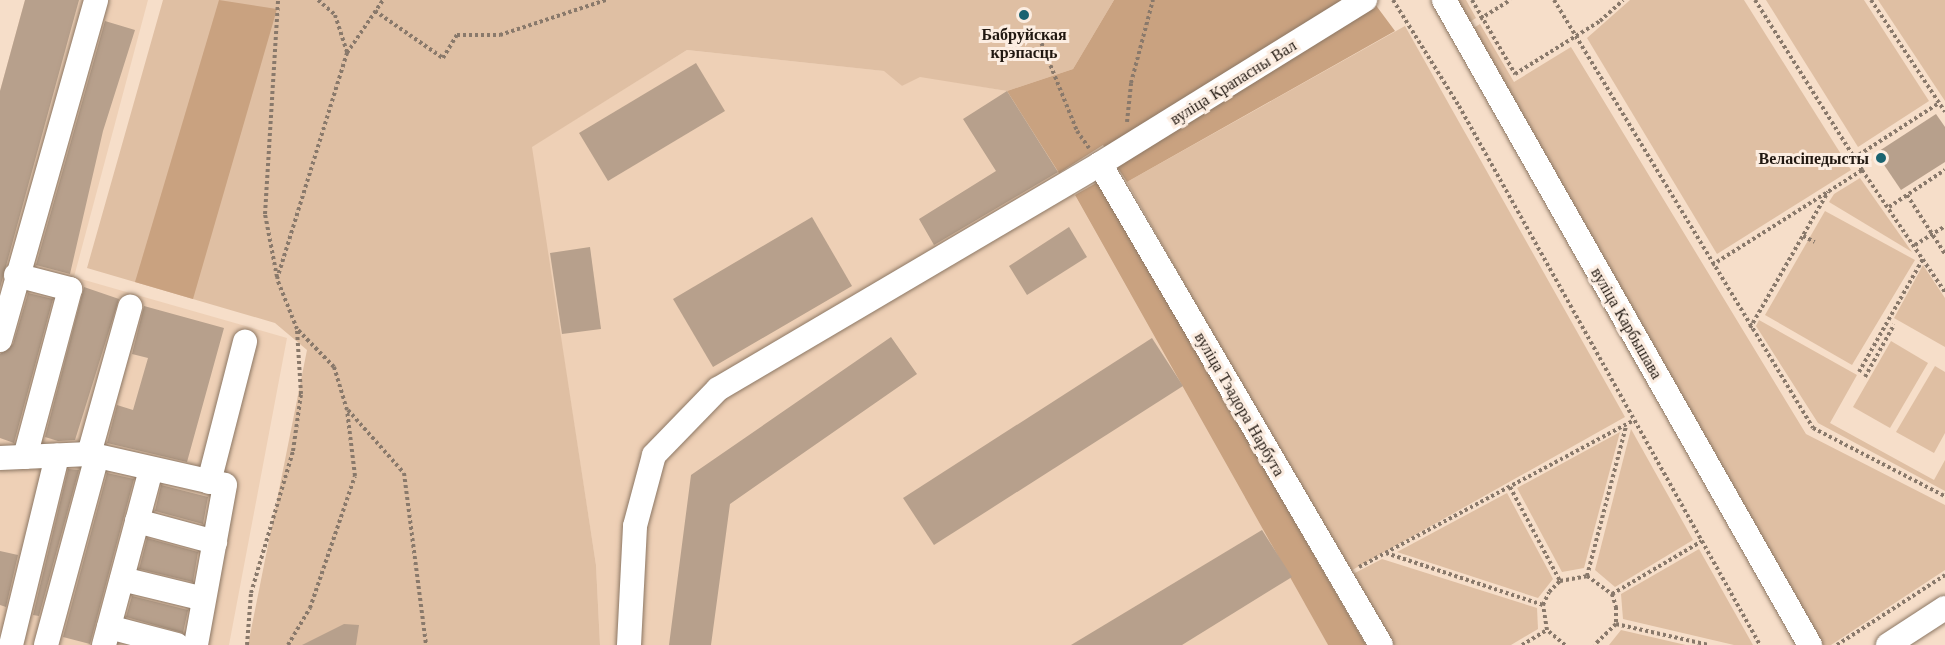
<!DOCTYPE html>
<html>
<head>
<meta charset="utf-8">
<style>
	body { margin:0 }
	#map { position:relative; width:1945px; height:645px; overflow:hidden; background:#f6dec9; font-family:"Libre Baskerville",serif }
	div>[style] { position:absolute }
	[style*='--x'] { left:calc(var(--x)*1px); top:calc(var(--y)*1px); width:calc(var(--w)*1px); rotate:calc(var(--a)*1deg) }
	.built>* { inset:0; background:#eed0b6 }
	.green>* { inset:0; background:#dfbfa3 }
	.forest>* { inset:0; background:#c9a280 }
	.building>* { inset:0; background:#b7a08c }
	.path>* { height:4px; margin-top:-2px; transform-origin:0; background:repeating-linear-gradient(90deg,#89796b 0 3px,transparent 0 6px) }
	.roads { filter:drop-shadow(0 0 2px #8c7764) drop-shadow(0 0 2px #8c7764) }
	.minor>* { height:24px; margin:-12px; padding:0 12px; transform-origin:12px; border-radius:12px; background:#fff }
	.dots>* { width:16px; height:16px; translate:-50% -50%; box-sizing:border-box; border:3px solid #fcede1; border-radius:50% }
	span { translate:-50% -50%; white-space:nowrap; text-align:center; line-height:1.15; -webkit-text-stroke:6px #fcede1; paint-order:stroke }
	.poi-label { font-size:16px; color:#211811; font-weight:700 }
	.right { translate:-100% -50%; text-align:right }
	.street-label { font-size:16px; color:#211811 }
</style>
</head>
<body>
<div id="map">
	<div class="built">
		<div style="clip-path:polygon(25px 0,148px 0,74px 277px,287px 338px,229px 645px,0 645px,0 91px)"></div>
		<div style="clip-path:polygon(687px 50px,885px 71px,902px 86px,920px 76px,1007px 91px,1068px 183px,1328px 645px,600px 645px,596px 565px,531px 147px)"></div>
	</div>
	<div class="green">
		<div style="clip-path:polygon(163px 0,1114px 0,1073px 69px,1007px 91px,920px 77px,902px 86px,884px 71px,687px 50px,532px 147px,596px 565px,600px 645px,248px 645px,307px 350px,275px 323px,87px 268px)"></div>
		<div style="clip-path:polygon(1450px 0,1466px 0,1476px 18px,1463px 26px)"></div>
		<div style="clip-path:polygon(1630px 0,1744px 0,1851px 170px,1717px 254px,1587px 38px)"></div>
		<div style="clip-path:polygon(1766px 0,1864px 0,1929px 101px,1858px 147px)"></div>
		<div style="clip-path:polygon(1878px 0,1945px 0,1945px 101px)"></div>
		<div style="clip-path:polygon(1480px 24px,1514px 82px,1571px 47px,1806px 434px,1945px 505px,1945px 570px,1831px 645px,1819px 645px,1467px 32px)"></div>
		<div style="clip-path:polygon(1405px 26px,1625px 417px,1347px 573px,1127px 182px)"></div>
		<div style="clip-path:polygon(1860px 178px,1912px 252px,1829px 202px,1834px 194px)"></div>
		<div style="clip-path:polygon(1825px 211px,1915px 260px,1852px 365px,1765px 315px)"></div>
		<div style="clip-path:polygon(1923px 265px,1945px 298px,1945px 347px,1894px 318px)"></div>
		<div style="clip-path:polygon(1759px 320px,1857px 375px,1830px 423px,1934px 480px,1945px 460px,1945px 491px,1818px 423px,1756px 326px)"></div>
		<div style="clip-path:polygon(1891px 341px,1928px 363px,1890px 428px,1853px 407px)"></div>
		<div style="clip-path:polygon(1935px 366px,1945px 372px,1945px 433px,1934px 453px,1896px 432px)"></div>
		<div style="clip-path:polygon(1631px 429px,1693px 540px,1615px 587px,1595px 570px)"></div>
		<div style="clip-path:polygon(1620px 432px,1584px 568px,1562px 572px,1517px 488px)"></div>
		<div style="clip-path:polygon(1507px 493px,1553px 579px,1538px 598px,1397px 552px)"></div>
		<div style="clip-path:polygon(1699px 549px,1753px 645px,1734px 645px,1623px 619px,1621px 594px)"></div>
		<div style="clip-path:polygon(1382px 559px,1537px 608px,1538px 629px,1511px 645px,1392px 645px,1351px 575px)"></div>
		<div style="clip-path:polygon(1621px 630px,1686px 645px,1609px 645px)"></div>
	</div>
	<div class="forest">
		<div style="clip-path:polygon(219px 0,277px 9px,193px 299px,135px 282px)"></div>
		<div style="clip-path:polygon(1114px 0,1372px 0,1395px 31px,1127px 182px,1103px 145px,1059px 173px,1007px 91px,1073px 69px)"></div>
		<div style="clip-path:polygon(1098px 182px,1366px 645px,1328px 645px,1075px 195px)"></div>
	</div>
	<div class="building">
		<div style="clip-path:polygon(25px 0,79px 0,0 288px,0 91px)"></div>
		<div style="clip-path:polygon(105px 21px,135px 30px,103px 131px,70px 274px,36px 265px)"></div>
		<div style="clip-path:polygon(696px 63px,725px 111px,608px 181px,579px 133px)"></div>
		<div style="clip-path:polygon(1007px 91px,1058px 172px,934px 245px,919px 219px,996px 171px,963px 119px)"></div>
		<div style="clip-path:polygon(1936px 114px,1945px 127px,1945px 162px,1901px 190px,1876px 153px)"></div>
		<div style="clip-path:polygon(812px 217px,852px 286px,713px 367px,673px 299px)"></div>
		<div style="clip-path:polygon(1069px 227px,1087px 257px,1027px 295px,1009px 266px)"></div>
		<div style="clip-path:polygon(590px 247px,601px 329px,562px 334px,550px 253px)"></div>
		<div style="clip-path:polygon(84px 287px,119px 299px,75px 440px,58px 441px,45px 437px)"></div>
		<div style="clip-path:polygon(28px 293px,53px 299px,14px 443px,0 438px,0 354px,13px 344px)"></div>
		<div style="clip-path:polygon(144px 306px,224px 328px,187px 462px,107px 443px,117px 405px,133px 410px,148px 358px,132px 354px)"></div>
		<div style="clip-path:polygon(891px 337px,917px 374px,730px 504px,711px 645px,669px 645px,691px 475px)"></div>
		<div style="clip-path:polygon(1152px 338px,1183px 386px,934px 545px,903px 498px)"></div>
		<div style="clip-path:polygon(68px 469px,79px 470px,39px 616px,33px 615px)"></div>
		<div style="clip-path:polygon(107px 473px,134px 479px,90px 644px,63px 637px)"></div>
		<div style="clip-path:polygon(161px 485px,208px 497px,203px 524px,155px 511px)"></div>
		<div style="clip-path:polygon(1262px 530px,1292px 577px,1182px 645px,1071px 645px)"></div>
		<div style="clip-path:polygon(147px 538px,198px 552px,193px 582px,139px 569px)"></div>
		<div style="clip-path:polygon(0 551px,18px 555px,6px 607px,0 605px)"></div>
		<div style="clip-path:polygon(132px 596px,188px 610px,183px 633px,126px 617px)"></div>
		<div style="clip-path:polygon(344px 624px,359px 625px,356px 645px,302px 645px)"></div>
	</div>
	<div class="path">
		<div style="--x:318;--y:0;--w:23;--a:41"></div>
		<div style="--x:335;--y:15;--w:40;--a:72"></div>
		<div style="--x:1393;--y:0;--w:125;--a:58.1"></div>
		<div style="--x:1459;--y:106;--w:617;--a:60.82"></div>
		<div style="--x:1472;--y:0;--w:86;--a:59.8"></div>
		<div style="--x:1515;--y:74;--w:100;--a:-31.9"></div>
		<div style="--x:1600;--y:21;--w:31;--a:-42"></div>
		<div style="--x:1554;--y:0;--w:500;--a:58.82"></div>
		<div style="--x:1813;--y:428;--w:148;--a:27.3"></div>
		<div style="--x:1755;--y:0;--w:201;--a:57.8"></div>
		<div style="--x:1862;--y:170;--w:148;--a:55.8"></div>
		<div style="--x:1871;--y:0;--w:134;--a:56.5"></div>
		<div style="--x:375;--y:11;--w:83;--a:34.7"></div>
		<div style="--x:443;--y:58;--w:27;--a:-59"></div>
		<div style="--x:457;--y:35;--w:43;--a:0"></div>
		<div style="--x:500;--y:35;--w:112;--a:-18.3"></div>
		<div style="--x:1480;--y:19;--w:36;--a:-32"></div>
		<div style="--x:1037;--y:32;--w:107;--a:68"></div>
		<div style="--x:1077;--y:131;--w:21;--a:55"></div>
		<div style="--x:1127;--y:122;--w:39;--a:-84"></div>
		<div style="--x:1131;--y:83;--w:86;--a:-75.2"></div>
		<div style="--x:1854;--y:158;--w:101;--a:-32.9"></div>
		<div style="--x:1907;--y:195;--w:70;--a:57.2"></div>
		<div style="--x:1889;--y:207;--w:67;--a:-33.5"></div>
		<div style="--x:1803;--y:236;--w:13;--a:27"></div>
		<div style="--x:1915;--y:245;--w:36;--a:-32"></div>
		<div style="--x:1712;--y:265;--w:178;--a:-32.3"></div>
		<div style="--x:277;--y:277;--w:64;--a:-100.8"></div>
		<div style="--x:265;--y:214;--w:214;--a:-86.5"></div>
		<div style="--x:1750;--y:328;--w:157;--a:-60.2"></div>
		<div style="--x:1859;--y:372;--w:130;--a:-60.5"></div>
		<div style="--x:1865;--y:377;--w:60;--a:-60.9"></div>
		<div style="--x:348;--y:410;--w:84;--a:48.4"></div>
		<div style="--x:404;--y:473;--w:173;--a:82.7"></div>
		<div style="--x:1510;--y:487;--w:106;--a:62"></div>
		<div style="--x:1386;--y:553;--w:165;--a:18.3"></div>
		<div style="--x:1359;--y:567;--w:310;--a:-28.1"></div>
		<div style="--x:1587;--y:576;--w:155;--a:-75.4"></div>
		<div style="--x:1612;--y:594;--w:104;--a:-30.5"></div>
		<div style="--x:1616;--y:624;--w:95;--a:12.7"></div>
		<div style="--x:247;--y:645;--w:52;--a:-85.6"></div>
		<div style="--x:251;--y:593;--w:148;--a:-73.5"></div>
		<div style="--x:293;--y:451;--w:58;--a:-82"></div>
		<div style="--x:301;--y:394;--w:64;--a:-93.6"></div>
		<div style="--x:288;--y:645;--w:43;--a:-59.3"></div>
		<div style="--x:310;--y:608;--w:139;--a:-71.2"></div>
		<div style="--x:355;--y:476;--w:66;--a:-96.9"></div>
		<div style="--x:347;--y:410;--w:45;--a:-106.8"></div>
		<div style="--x:334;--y:367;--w:53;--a:-134.2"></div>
		<div style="--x:297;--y:329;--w:54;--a:-111.8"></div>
		<div style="--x:277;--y:279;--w:237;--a:-72.8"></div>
		<div style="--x:347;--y:53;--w:64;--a:-55.8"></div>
		<div style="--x:1522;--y:645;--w:29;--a:-31"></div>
		<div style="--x:1565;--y:645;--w:23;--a:-140"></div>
		<div style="--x:1547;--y:630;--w:25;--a:-99"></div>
		<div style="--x:1543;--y:605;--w:14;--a:-65"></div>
		<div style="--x:1549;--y:592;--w:16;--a:-45"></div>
		<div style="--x:1560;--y:581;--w:27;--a:-10"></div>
		<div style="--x:1587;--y:576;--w:31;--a:36"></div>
		<div style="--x:1612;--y:594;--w:14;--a:73"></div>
		<div style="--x:1616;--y:607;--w:17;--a:90"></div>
		<div style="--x:1616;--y:624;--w:30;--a:136"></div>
		<div style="--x:1837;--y:645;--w:129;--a:-32.9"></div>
	</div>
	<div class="roads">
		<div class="minor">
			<div style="--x:1444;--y:0;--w:742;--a:60.43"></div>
			<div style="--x:1100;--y:164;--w:557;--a:59.71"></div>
			<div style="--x:16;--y:275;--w:56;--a:14.5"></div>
			<div style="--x:70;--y:289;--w:174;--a:105"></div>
			<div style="--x:0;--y:340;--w:353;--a:-74.2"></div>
			<div style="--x:89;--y:454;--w:153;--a:-74.4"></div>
			<div style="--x:0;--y:458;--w:89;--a:-2.6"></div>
			<div style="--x:89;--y:454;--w:139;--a:12.8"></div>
			<div style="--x:225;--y:485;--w:163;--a:100.3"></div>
			<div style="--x:209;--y:482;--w:145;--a:-75.6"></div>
			<div style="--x:137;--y:521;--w:81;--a:15.1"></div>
			<div style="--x:122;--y:579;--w:84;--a:13.7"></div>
			<div style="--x:109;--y:627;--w:70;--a:14.8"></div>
			<div style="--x:11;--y:645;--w:195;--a:-76.3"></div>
			<div style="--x:46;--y:645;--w:196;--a:-74.9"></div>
			<div style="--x:104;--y:645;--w:182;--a:-75"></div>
			<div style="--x:629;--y:645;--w:119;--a:-87.1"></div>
			<div style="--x:635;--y:526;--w:73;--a:-75"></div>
			<div style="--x:654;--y:455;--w:92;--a:-45.9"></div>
			<div style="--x:718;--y:389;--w:443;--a:-30.5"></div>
			<div style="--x:1100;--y:164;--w:312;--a:-31.8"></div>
			<div style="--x:1888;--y:645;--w:68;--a:-33"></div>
		</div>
	</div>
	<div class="dots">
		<div style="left:1024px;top:15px;background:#196370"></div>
		<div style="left:1881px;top:158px;background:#196370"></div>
	</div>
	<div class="poi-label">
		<span style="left:1024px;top:43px">Бабруйская<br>крэпасць</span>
		<span class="right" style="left:1869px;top:158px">Веласіпедысты</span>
	</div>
	<div class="street-label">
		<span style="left:1233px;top:82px;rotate:-32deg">вуліца Крапасны Вал</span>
		<span style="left:1627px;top:323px;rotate:60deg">вуліца Карбышава</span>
		<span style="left:1240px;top:404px;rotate:60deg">вуліца Тэадора Нарбута</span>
	</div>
</div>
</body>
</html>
